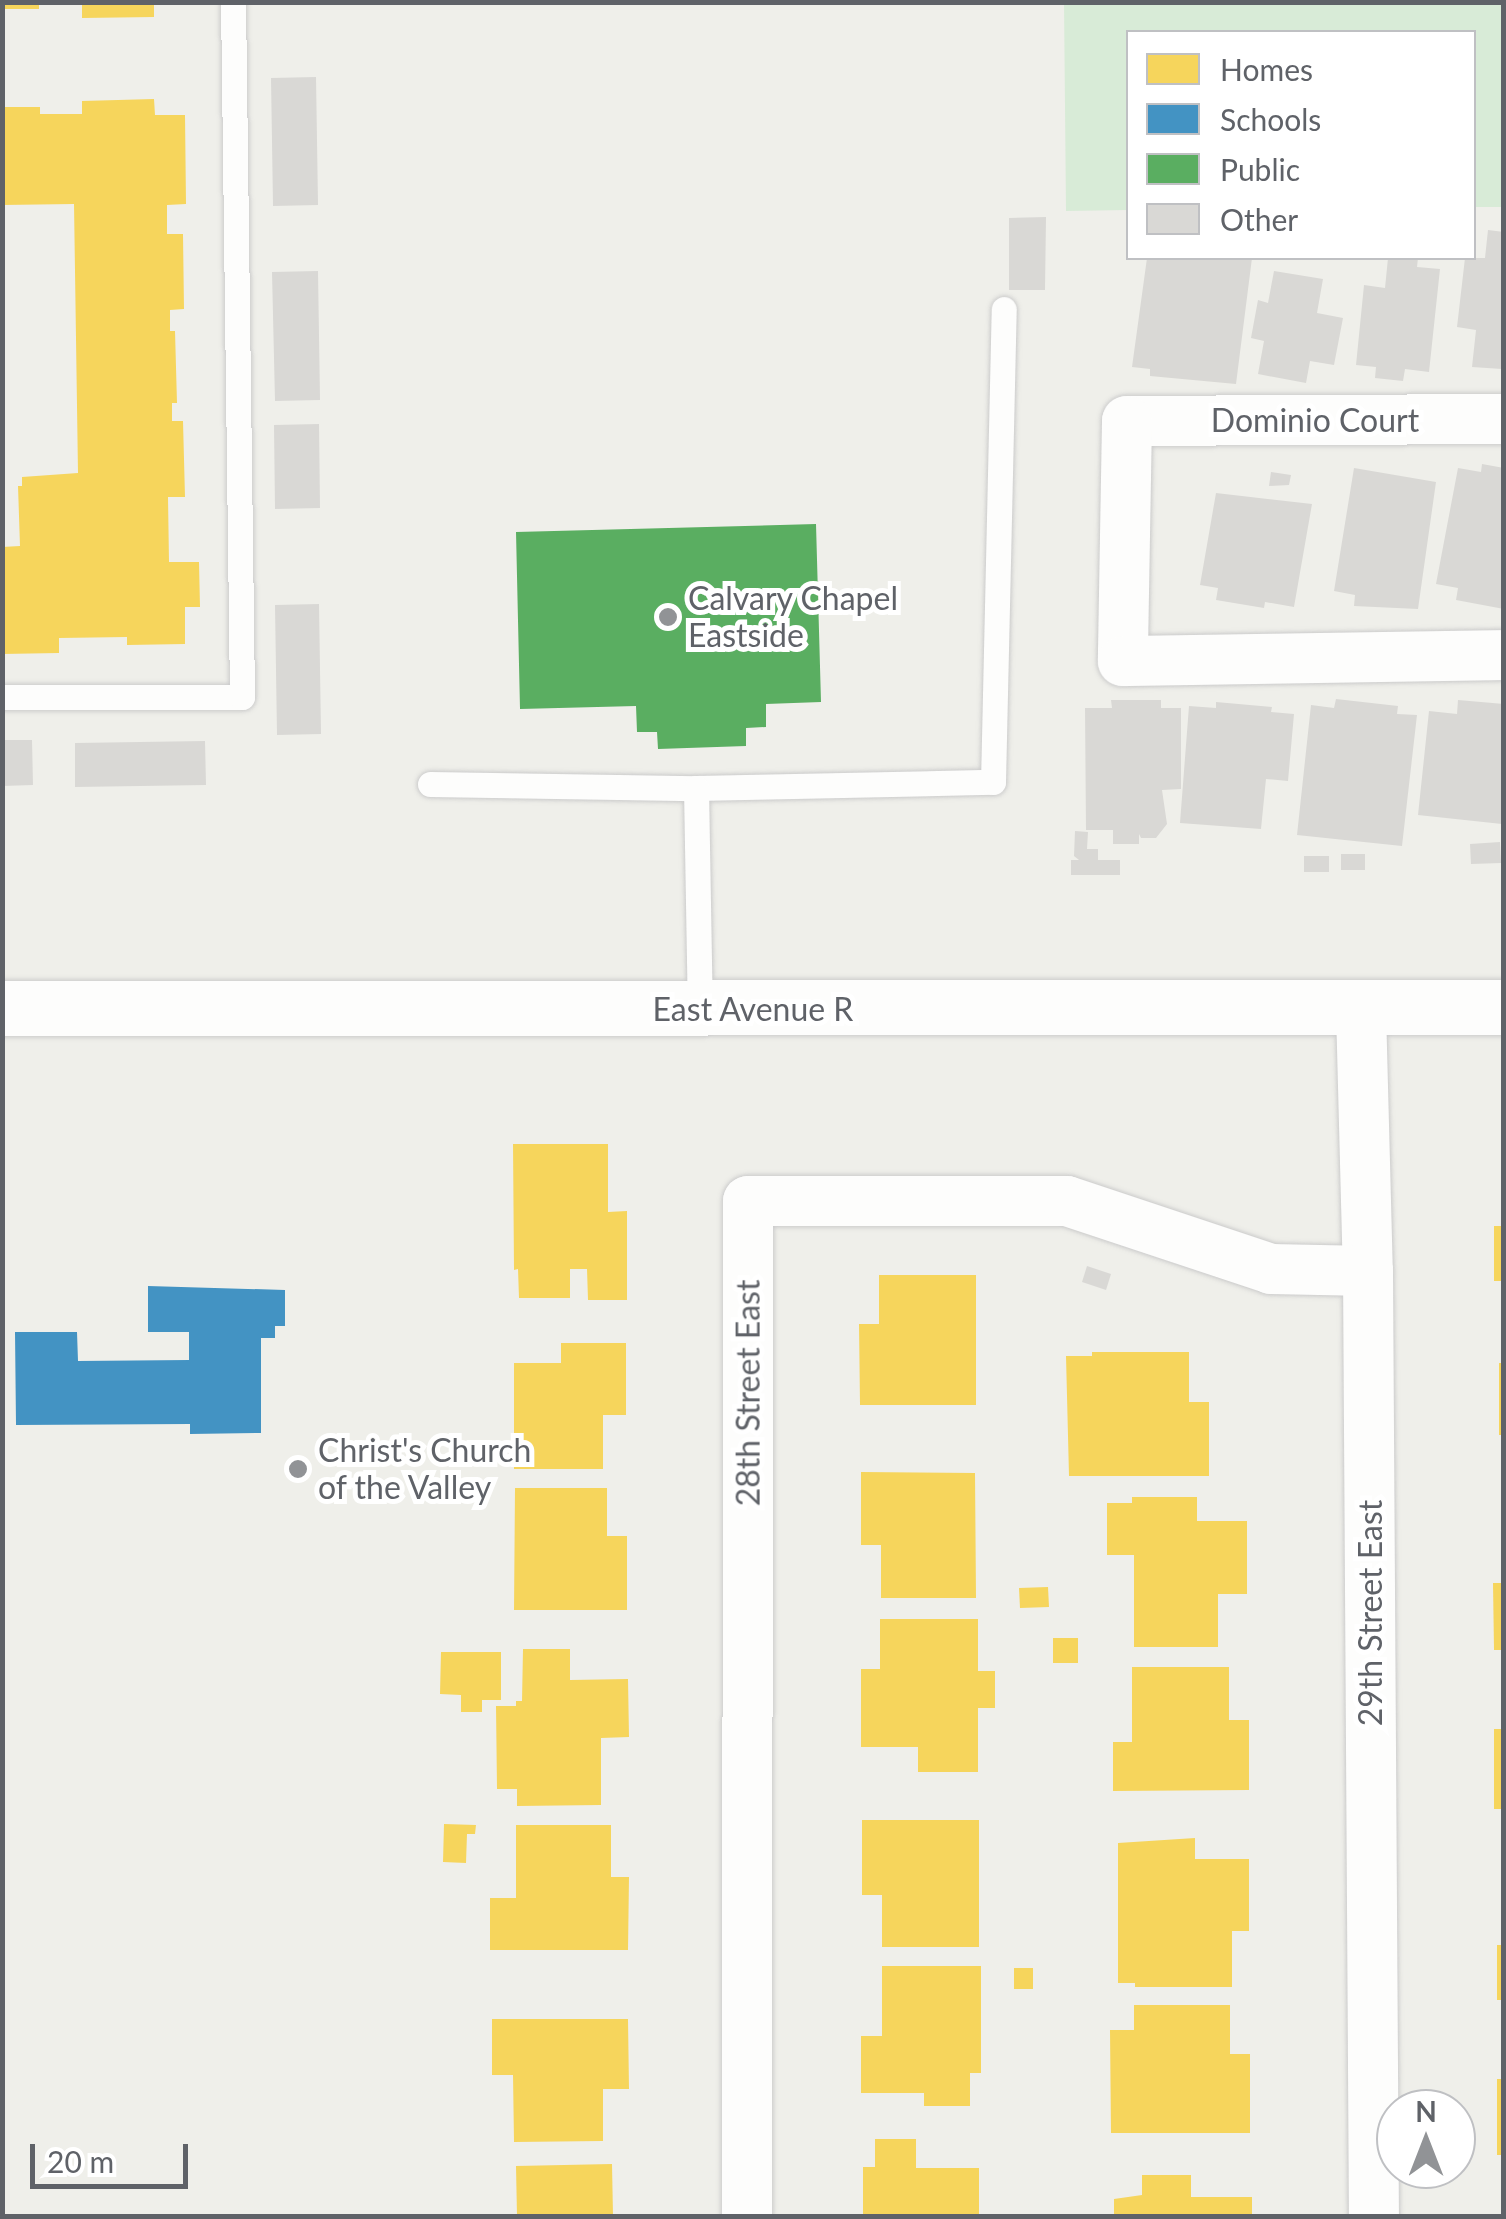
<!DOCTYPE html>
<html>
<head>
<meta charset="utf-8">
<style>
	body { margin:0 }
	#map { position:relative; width:1506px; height:2219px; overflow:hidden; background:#efefea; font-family:Lato,sans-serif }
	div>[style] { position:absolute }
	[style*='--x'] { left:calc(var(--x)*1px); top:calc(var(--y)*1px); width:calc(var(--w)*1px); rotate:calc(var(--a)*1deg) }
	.green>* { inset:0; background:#d8ebd7 }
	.homes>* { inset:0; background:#f6d55c }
	.schools>* { inset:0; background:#4393c3 }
	.public>* { inset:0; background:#5aae61 }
	.building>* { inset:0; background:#d9d8d5 }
	.roads { filter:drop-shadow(0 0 2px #cbcbcb) drop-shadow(0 0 2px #cbcbcb) }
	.lane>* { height:25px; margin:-12.5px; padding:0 12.5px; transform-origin:12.5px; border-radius:12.5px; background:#fdfdfc }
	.street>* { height:50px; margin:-25px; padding:0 25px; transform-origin:25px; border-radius:25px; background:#fdfdfc }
	.secondary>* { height:55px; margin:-27.5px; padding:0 27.5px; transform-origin:27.5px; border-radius:27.5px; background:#fdfdfc }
	.dots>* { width:28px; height:28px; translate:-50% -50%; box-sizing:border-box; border:5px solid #fff; border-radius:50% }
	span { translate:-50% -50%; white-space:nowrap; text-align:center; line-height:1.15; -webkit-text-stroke:10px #fff; paint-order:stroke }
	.street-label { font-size:32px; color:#5f6268 }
	.poi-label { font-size:32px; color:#5f6268 }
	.left { translate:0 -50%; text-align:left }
	.frame { position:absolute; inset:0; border:5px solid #5f6268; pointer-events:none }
	.legend { position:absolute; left:1126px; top:30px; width:350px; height:230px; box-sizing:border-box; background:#fff; border:2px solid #bfc0c3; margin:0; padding:12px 18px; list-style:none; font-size:30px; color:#5f6268 }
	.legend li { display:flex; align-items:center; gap:20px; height:50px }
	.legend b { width:50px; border:2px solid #bfc0c3 }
	.north { position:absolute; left:1376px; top:2089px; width:100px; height:100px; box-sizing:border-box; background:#fff; border:2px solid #bfc0c3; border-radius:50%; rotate:0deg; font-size:28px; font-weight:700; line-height:40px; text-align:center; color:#5f6268 }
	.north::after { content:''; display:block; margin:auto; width:35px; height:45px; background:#919396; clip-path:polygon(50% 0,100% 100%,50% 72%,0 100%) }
	.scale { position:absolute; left:30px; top:2144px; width:158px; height:45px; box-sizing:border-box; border:5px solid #5f6268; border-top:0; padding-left:12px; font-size:30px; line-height:35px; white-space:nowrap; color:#5f6268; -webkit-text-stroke:8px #fff; paint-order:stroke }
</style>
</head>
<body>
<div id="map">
	<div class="green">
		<div style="clip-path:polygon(1064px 3px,1503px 3px,1503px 207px,1474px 207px,1474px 32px,1128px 32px,1128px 210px,1066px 211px)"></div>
	</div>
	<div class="homes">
		<div style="clip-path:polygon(2px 2px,39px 2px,39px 9px,2px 9px)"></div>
		<div style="clip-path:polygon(82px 2px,154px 2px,154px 17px,82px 18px)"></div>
		<div style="clip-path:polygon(154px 99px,155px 115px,185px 115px,186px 204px,167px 205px,167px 234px,183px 234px,184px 309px,170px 310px,170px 331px,175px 331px,177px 403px,172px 403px,172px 421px,183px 421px,185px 497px,168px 497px,169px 562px,199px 562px,200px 607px,185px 607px,185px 644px,127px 645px,127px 637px,59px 638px,59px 653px,2px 654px,2px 547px,20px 546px,18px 486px,22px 486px,22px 477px,78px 473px,74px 204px,2px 205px,2px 107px,40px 107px,40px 114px,82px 114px,82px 101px)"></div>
		<div style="clip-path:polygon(513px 1144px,608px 1144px,608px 1212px,627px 1211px,627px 1300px,588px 1300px,587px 1269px,570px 1269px,570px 1298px,519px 1298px,518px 1269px,514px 1270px)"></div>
		<div style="clip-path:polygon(1494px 1226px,1504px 1226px,1504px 1281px,1494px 1281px)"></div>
		<div style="clip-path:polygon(879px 1275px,976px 1275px,976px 1405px,860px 1405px,859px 1324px,879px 1324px)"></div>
		<div style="clip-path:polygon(561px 1343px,626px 1343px,626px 1415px,603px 1415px,603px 1469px,514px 1469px,514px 1363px,561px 1363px)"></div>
		<div style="clip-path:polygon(1092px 1352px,1189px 1352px,1189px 1402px,1209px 1402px,1209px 1476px,1069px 1476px,1066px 1356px,1092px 1356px)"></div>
		<div style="clip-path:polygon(1499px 1363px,1504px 1363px,1504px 1435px,1499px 1435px)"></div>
		<div style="clip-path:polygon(861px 1472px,975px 1473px,976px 1598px,881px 1598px,881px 1545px,861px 1545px)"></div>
		<div style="clip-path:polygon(515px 1488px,607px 1488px,607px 1536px,627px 1536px,627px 1610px,514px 1610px)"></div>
		<div style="clip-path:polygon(1132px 1497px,1197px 1497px,1197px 1521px,1247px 1521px,1247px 1594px,1218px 1594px,1218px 1647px,1134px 1647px,1134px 1555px,1107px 1555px,1107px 1503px,1132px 1503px)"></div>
		<div style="clip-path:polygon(1493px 1583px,1504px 1583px,1504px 1650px,1494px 1650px)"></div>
		<div style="clip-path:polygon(1048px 1587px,1049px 1607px,1020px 1608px,1019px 1588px)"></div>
		<div style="clip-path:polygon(880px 1619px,978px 1619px,978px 1671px,995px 1671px,995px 1708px,978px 1708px,978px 1772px,918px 1772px,918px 1747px,861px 1747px,861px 1669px,880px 1669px)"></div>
		<div style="clip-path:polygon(1053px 1638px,1078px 1638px,1078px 1663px,1053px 1663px)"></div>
		<div style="clip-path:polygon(523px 1649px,570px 1649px,570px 1680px,628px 1679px,629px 1737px,601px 1738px,601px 1805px,517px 1806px,517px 1789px,497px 1789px,496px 1706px,516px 1706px,516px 1701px,522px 1701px)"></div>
		<div style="clip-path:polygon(441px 1652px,501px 1652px,501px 1700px,482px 1700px,482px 1712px,461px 1712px,461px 1695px,440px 1694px)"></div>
		<div style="clip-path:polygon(1132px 1667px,1229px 1667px,1229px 1720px,1249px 1720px,1249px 1790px,1113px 1791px,1113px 1742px,1132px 1742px)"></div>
		<div style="clip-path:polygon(1494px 1729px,1504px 1729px,1504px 1809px,1494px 1809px)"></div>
		<div style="clip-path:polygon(862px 1820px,979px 1820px,979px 1947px,882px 1947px,882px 1895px,862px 1895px)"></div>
		<div style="clip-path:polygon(444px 1824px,476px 1825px,475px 1834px,467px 1834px,466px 1863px,443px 1862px)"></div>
		<div style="clip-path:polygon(516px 1825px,611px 1825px,611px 1877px,629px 1877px,628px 1950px,490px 1950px,490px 1898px,516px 1898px)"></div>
		<div style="clip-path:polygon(1195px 1838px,1195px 1859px,1249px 1859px,1249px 1931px,1232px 1931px,1232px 1987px,1135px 1987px,1135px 1983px,1118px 1983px,1118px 1843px)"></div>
		<div style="clip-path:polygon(1497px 1945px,1504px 1945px,1504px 2000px,1497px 2000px)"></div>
		<div style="clip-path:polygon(882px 1966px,981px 1966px,981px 2073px,970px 2073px,970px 2106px,924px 2106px,924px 2093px,861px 2093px,861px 2036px,882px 2036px)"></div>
		<div style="clip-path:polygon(1014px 1968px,1033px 1968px,1033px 1989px,1014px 1989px)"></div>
		<div style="clip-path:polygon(1134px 2005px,1230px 2005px,1230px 2054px,1250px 2054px,1250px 2133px,1111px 2133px,1110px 2030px,1134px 2030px)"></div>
		<div style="clip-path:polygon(492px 2019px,628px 2019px,629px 2089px,603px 2089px,603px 2141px,514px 2142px,513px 2075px,492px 2075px)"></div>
		<div style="clip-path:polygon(1497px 2079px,1504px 2079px,1504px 2155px,1497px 2155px)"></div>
		<div style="clip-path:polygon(875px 2139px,916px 2139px,916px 2168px,979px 2168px,979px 2216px,863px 2216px,863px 2167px,875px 2167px)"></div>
		<div style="clip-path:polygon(612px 2164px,613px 2216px,517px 2216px,516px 2166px)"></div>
		<div style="clip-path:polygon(1142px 2175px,1191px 2175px,1191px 2197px,1252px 2197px,1252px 2216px,1114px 2216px,1114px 2199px,1142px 2195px)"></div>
	</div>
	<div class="schools">
		<div style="clip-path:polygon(148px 1286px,285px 1290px,285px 1326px,275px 1326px,275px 1338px,261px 1338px,261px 1433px,190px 1434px,190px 1424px,16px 1425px,15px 1332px,77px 1332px,78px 1361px,189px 1360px,189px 1332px,148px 1332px)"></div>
	</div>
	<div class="public">
		<div style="clip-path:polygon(816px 524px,821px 702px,766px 704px,766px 727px,746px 728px,746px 746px,658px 749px,657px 732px,637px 732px,636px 706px,520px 709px,516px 532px)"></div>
	</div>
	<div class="building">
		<div style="clip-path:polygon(316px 77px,318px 205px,273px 206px,271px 78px)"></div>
		<div style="clip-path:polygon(1046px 217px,1045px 290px,1009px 290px,1009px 218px)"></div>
		<div style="clip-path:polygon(1488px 230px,1504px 232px,1502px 369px,1472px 367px,1476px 330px,1457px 327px,1465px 258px,1485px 258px)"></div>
		<div style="clip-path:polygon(1147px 258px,1252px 258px,1236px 384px,1150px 376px,1150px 369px,1132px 367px)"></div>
		<div style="clip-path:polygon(1388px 258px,1418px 258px,1417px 267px,1440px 269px,1429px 372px,1405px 369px,1403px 381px,1375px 378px,1376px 367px,1356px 365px,1364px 285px,1385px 288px)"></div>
		<div style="clip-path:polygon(318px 271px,320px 400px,275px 401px,272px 272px)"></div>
		<div style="clip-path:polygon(1274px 271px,1323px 279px,1317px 313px,1343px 318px,1334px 365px,1310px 361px,1306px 383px,1258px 374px,1264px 341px,1251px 338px,1258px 300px,1268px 303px)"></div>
		<div style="clip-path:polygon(319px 424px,320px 508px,275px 509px,274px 425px)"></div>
		<div style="clip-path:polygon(1482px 464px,1504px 468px,1504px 609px,1456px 600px,1458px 588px,1436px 584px,1458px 468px,1481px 472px)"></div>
		<div style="clip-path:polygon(1354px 468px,1436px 482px,1418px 609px,1354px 606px,1355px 595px,1334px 591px)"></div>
		<div style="clip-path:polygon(1271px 472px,1291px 475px,1289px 485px,1269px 486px)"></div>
		<div style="clip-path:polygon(1216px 493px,1312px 504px,1294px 607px,1265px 602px,1264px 608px,1216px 600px,1218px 588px,1200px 585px)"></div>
		<div style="clip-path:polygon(319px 604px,321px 734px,277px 735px,275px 605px)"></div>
		<div style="clip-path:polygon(1336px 699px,1398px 706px,1397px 714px,1417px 715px,1402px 846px,1297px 835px,1311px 705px,1334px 708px)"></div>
		<div style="clip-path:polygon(1111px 700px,1161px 700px,1161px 708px,1181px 708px,1181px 789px,1162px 790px,1167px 824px,1156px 838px,1141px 838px,1139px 834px,1139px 844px,1113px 844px,1113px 830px,1086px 830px,1085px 708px,1112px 708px)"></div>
		<div style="clip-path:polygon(1458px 700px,1504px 704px,1502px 824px,1418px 815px,1429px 711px,1457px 714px)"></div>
		<div style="clip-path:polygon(1216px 702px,1272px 707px,1271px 712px,1294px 714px,1288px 781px,1266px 779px,1261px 829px,1180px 823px,1189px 706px,1216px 708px)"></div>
		<div style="clip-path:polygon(2px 740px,32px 740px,33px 785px,2px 786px)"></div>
		<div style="clip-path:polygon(205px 741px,206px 785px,75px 787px,75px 743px)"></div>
		<div style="clip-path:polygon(1075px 831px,1088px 832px,1087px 849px,1098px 849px,1098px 860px,1120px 860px,1120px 875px,1071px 875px,1071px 860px,1079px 860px,1074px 856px)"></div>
		<div style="clip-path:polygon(1500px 842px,1501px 863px,1471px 864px,1470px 844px)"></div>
		<div style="clip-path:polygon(1341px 854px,1365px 854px,1365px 870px,1341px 870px)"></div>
		<div style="clip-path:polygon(1304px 856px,1329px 856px,1329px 872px,1304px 872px)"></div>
		<div style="clip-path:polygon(1087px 1266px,1111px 1274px,1106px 1290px,1082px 1282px)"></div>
	</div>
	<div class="roads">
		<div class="lane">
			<div style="--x:2;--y:697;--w:240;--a:0"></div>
			<div style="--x:242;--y:697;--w:695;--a:-90.74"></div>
			<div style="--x:430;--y:784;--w:266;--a:0.9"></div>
			<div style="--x:696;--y:788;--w:297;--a:-1.2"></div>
			<div style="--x:993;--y:782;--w:473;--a:-88.7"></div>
			<div style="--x:696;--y:788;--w:221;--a:89"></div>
		</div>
		<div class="street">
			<div style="--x:1504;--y:419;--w:377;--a:179.7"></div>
			<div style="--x:1127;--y:421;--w:240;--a:91"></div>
			<div style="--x:1123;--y:661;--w:381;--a:-0.9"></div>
			<div style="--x:1361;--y:1010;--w:261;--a:88.5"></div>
			<div style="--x:1368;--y:1271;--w:945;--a:89.64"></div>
			<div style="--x:747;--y:2216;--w:1015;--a:-89.94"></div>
			<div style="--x:748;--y:1201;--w:319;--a:0"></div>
			<div style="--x:1067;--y:1201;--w:215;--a:18.4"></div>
			<div style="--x:1271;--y:1269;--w:97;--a:1.2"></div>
		</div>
		<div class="secondary">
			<div style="--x:2;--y:1008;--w:1502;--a:-0.04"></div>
		</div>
	</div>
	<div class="dots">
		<div style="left:668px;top:617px;background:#919396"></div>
		<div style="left:298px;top:1469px;background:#919396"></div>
	</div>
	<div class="street-label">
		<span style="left:1315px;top:420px">Dominio Court</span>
		<span style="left:753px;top:1009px">East Avenue R</span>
		<span style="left:748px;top:1393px;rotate:-90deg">28th Street East</span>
		<span style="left:1370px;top:1613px;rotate:-90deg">29th Street East</span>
	</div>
	<div class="poi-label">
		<span class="left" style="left:688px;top:617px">Calvary Chapel<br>Eastside</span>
		<span class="left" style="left:318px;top:1469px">Christ's Church<br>of the Valley</span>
	</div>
	<div class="frame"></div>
	<ul class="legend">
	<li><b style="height:28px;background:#f6d55c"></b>Homes</li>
	<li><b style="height:28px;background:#4393c3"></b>Schools</li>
	<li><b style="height:28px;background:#5aae61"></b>Public</li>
	<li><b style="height:28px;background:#d9d8d5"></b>Other</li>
	</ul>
	<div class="north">N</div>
	<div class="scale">20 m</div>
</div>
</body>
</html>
